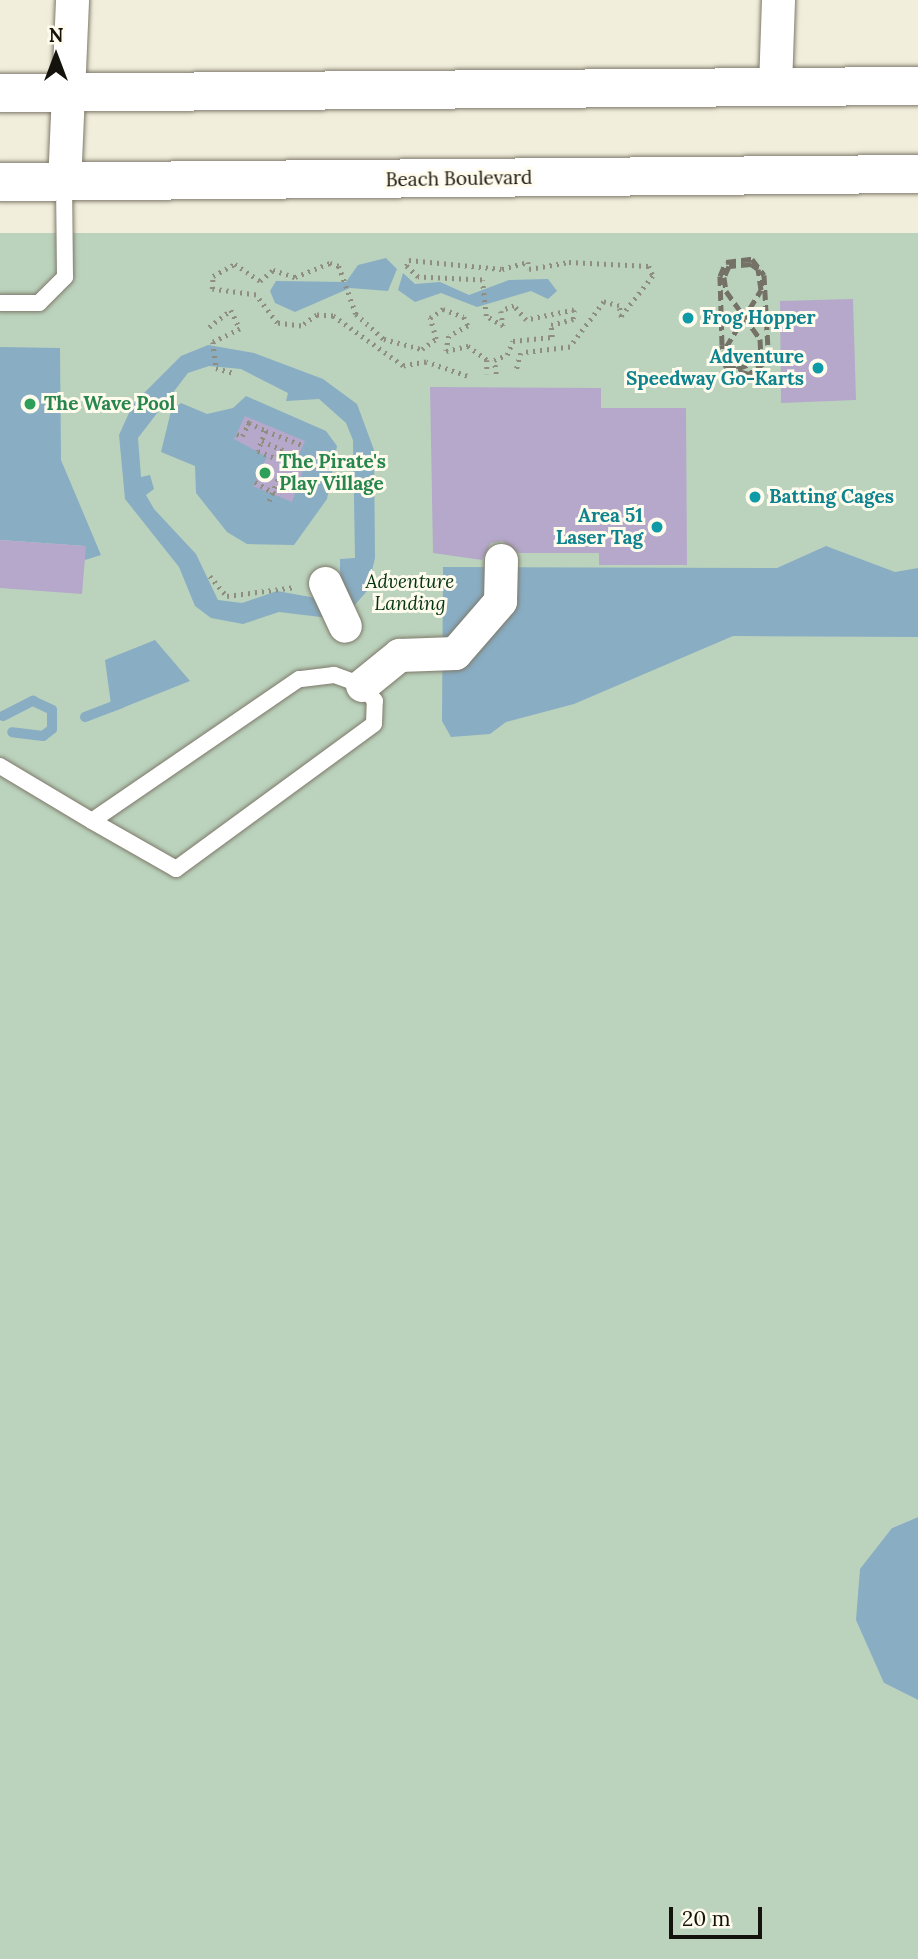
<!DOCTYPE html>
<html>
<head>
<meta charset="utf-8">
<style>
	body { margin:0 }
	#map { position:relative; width:918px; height:1959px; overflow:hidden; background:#f2eedc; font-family:Lora,serif }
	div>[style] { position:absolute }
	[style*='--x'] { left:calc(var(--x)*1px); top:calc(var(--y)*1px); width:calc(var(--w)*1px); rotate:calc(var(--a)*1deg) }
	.green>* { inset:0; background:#bbd3bd }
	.water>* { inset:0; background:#89adc3 }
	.stream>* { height:10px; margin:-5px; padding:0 5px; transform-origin:5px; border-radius:5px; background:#89adc3 }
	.building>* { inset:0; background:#b5a8cb }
	.path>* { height:4.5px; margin-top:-2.25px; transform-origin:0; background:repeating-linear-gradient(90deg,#8f8d80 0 2px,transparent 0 7px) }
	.roads { filter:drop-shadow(0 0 2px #7e796a) drop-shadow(0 0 2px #7e796a) }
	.lane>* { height:16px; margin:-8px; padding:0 8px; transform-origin:8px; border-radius:8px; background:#fff }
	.street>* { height:33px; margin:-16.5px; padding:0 16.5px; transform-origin:16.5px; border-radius:16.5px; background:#fff }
	.highway>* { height:38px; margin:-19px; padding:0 19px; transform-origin:19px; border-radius:19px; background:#fff }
	.rail>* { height:5px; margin-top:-2.5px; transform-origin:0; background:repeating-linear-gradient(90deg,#747267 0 10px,transparent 0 15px) }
	.dots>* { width:19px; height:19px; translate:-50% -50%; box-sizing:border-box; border:4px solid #fffbed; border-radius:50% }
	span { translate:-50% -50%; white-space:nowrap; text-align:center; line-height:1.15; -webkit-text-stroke:6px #fffbed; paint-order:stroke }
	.street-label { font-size:19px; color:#13120c }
	.culture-label { font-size:19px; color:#0d838f; font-weight:700 }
	.left { translate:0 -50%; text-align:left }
	.right { translate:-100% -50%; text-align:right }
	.leisure-label { font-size:19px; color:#27864d; font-weight:700 }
	.park-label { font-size:19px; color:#033511; font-style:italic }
	.north { position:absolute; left:21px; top:21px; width:70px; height:70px; -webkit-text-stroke:5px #fffbed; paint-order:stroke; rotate:0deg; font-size:19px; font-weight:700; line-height:28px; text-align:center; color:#13120c }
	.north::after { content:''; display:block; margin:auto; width:24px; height:32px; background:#13120c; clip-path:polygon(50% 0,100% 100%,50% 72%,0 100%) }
	.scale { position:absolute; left:669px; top:1907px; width:93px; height:32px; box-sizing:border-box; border:4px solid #13120c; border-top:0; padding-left:9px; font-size:21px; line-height:24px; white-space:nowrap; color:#13120c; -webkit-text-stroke:5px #fffbed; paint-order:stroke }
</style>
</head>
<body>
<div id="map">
	<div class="green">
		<div style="clip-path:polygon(0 233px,918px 233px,918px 1517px,892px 1528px,884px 1683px,918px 1700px,918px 1959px,0 1959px)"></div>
	</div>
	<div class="water">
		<div style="clip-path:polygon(386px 258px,397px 269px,388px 291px,350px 288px,295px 312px,275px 303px,270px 291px,276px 281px,346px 282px,358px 265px)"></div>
		<div style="clip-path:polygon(403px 273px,415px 284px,440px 282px,469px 295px,509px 280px,548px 279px,557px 291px,548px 299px,531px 291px,477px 307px,441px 293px,415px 302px,398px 290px)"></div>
		<div style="clip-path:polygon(evenodd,208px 345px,254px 353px,323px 379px,357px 404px,374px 450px,375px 558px,367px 591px,353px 607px,329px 618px,279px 612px,243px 624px,211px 618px,195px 606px,179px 567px,125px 499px,119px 435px,133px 404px,181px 356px,208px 345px,209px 366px,241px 369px,288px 393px,286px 401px,319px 399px,346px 423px,353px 440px,355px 558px,340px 559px,340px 586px,316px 598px,277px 591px,242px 603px,218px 600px,196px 554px,154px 509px,146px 495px,154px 489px,150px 475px,141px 477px,138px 438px,188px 373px,209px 366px)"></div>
		<div style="clip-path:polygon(0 347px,60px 348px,61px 460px,101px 555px,85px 560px,85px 546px,0 540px)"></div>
		<div style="clip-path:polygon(246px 396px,326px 431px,337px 446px,327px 499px,294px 545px,247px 544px,227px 532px,196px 493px,195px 466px,161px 452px,171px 411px,181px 403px,207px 414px,233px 408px)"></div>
		<div style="clip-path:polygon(826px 546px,895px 572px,918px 568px,918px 637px,733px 636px,574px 704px,506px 722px,490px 734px,451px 737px,442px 721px,443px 567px,777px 568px)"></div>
		<div style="clip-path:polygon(155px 640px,190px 681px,112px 712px,105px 660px)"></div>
		<div style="clip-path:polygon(918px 1517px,918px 1700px,884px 1683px,856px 1620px,860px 1569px,892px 1528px)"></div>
	</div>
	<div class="stream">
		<div style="--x:3;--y:716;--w:34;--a:-27"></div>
		<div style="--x:33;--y:701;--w:21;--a:25"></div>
		<div style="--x:52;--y:710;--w:19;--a:90"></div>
		<div style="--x:52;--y:729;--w:11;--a:142"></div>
		<div style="--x:43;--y:736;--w:31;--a:-173"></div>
		<div style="--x:85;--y:717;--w:39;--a:-21"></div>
	</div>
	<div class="building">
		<div style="clip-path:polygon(853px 299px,856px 400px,781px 403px,780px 301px)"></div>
		<div style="clip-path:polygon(430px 387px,601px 388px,601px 408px,686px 408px,687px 565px,599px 565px,599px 553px,519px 553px,502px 541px,491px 543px,482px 560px,433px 553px)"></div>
		<div style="clip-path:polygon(245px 416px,305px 441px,296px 461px,305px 465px,292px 502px,253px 486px,267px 457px,234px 439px)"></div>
		<div style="clip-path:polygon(0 540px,86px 546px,82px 594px,0 588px)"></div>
	</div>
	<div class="path">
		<div style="--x:209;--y:327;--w:28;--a:-38"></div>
		<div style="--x:231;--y:310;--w:21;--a:65"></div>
		<div style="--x:240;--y:329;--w:30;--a:154"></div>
		<div style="--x:213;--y:342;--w:26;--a:83"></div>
		<div style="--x:216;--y:368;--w:18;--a:16"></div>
		<div style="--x:496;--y:374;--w:14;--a:-98"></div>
		<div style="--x:494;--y:360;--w:14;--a:-21"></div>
		<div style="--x:507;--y:355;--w:15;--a:-67"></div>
		<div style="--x:513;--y:341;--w:39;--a:-6"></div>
		<div style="--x:552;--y:337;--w:12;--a:-95"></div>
		<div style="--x:551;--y:325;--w:23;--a:-15"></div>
		<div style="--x:573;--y:319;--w:9;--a:-84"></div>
		<div style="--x:574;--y:310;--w:49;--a:168.2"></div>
		<div style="--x:526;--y:320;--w:18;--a:-131"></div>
		<div style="--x:514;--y:306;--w:14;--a:159"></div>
		<div style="--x:501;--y:311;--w:15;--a:82"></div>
		<div style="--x:503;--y:326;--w:20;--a:-150"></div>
		<div style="--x:486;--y:316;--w:36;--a:-96"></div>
		<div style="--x:482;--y:280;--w:64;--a:-177.3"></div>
		<div style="--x:418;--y:277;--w:16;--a:-137"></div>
		<div style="--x:406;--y:266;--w:7;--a:-63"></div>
		<div style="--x:409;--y:260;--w:93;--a:5.5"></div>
		<div style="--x:502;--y:269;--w:27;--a:-15"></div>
		<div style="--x:528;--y:262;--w:7;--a:82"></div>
		<div style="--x:529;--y:269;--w:41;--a:-9.9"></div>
		<div style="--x:569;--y:262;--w:80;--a:2.9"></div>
		<div style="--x:649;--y:266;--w:11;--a:68"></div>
		<div style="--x:653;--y:276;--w:52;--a:128"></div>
		<div style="--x:621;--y:317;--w:11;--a:-100"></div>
		<div style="--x:619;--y:306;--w:16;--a:-165"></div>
		<div style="--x:604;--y:302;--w:56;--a:127.1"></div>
		<div style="--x:570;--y:347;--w:49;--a:173"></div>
		<div style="--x:521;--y:353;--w:20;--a:105"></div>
		<div style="--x:467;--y:376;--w:43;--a:-161.1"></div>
		<div style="--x:426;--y:362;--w:23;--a:170"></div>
		<div style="--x:403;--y:366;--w:86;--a:-144.5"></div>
		<div style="--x:333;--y:316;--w:16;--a:-176"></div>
		<div style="--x:317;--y:315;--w:19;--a:145"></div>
		<div style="--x:301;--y:326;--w:24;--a:-173"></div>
		<div style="--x:277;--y:323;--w:35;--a:-127"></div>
		<div style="--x:256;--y:295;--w:44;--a:-172.2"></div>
		<div style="--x:212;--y:289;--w:13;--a:-86"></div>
		<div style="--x:213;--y:276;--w:25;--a:-29"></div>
		<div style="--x:235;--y:264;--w:30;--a:34"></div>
		<div style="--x:260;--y:281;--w:17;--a:-40"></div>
		<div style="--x:273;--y:270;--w:23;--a:18"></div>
		<div style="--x:295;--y:277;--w:38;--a:-22"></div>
		<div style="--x:330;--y:263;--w:9;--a:18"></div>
		<div style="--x:339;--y:266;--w:51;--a:70.5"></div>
		<div style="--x:356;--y:314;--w:38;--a:42"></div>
		<div style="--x:384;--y:339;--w:39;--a:15"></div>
		<div style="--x:422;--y:349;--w:17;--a:-36"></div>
		<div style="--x:436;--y:339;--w:22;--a:-106"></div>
		<div style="--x:430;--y:318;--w:16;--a:-35"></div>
		<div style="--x:443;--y:309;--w:22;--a:21"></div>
		<div style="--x:464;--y:317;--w:10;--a:66"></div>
		<div style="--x:468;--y:326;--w:21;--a:152"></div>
		<div style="--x:449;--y:336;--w:15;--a:101"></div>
		<div style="--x:446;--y:351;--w:23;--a:-13"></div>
		<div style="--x:468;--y:346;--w:24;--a:36"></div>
		<div style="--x:487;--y:360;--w:14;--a:90"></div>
		<div style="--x:249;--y:423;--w:19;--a:25"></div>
		<div style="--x:266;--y:431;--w:22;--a:112"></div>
		<div style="--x:258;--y:451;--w:29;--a:22"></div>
		<div style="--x:266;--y:431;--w:40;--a:21"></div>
		<div style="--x:237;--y:434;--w:5;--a:22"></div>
		<div style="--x:242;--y:436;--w:15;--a:-62"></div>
		<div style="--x:249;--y:423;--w:6;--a:-162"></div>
		<div style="--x:262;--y:441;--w:23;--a:23"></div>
		<div style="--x:283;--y:450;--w:10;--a:127"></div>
		<div style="--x:255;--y:482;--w:28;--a:30"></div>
		<div style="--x:269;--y:501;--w:27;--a:-68"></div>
		<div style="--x:210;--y:576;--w:26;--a:50"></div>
		<div style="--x:227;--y:596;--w:69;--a:-7.5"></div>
	</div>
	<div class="roads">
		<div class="lane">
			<div style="--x:0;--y:303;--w:39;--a:0"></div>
			<div style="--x:39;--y:303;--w:37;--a:-45"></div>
			<div style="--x:65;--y:277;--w:93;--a:-90.6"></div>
			<div style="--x:0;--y:766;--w:107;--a:30.9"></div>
			<div style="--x:92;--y:821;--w:97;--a:29.7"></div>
			<div style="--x:176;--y:869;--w:245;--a:-36.2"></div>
			<div style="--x:374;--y:724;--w:23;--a:-88"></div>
			<div style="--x:375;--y:701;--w:21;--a:-129"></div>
			<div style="--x:362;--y:685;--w:30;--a:-160"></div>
			<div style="--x:334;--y:675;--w:35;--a:173"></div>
			<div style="--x:299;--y:679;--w:251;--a:145.6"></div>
		</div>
		<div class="street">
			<div style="--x:775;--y:86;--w:86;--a:-88"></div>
			<div style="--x:64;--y:184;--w:184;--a:-87.5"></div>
			<div style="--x:325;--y:583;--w:47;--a:65.1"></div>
			<div style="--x:362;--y:685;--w:48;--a:-39"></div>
			<div style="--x:399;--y:655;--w:56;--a:-2"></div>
			<div style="--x:455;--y:653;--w:69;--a:-49.1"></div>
			<div style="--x:500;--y:601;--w:41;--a:-88.6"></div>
		</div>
		<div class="highway">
			<div style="--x:0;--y:93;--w:918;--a:-0.44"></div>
			<div style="--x:0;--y:182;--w:918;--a:-0.5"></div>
		</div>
	</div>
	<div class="rail">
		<div style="--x:722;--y:345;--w:69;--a:-91.7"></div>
		<div style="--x:720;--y:276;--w:15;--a:-67"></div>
		<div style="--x:726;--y:262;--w:26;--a:-7"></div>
		<div style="--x:752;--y:259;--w:20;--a:53"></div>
		<div style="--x:764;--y:275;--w:75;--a:86.9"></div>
		<div style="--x:768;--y:350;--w:12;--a:104"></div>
		<div style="--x:765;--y:362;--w:20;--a:143"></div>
		<div style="--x:749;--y:374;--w:23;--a:-165"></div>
		<div style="--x:727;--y:368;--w:8;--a:-120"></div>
		<div style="--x:723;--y:361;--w:14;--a:-78"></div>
		<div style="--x:726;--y:347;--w:67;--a:-58.4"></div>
		<div style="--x:761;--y:290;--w:21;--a:-98"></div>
		<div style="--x:758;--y:269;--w:9;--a:-144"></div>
		<div style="--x:751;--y:264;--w:22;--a:175"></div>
		<div style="--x:729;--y:266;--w:12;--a:114"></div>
		<div style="--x:724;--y:277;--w:14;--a:82"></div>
		<div style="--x:726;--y:291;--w:59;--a:54.7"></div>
		<div style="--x:760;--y:339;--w:21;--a:87"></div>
		<div style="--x:761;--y:360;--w:27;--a:160"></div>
		<div style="--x:736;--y:369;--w:11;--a:-146"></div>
		<div style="--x:727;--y:363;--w:19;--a:-106"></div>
	</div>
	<div class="dots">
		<div style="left:688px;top:318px;background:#0f9aa8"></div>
		<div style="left:818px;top:368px;background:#0f9aa8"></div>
		<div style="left:30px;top:404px;background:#2e9e5b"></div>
		<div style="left:265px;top:473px;background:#2e9e5b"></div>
		<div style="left:755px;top:497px;background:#0f9aa8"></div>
		<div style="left:657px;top:527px;background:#0f9aa8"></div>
	</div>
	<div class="street-label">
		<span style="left:459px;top:179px;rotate:-1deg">Beach Boulevard</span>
	</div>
	<div class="culture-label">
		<span class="left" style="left:702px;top:318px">Frog Hopper</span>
		<span class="right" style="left:804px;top:368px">Adventure<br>Speedway Go-Karts</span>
		<span class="left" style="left:769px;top:497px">Batting Cages</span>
		<span class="right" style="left:643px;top:527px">Area 51<br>Laser Tag</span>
	</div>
	<div class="leisure-label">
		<span class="left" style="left:44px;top:404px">The Wave Pool</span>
		<span class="left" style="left:279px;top:473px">The Pirate's<br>Play Village</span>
	</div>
	<div class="park-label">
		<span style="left:410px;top:593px">Adventure<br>Landing</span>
	</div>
	<div class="north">N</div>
	<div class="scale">20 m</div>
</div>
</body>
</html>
